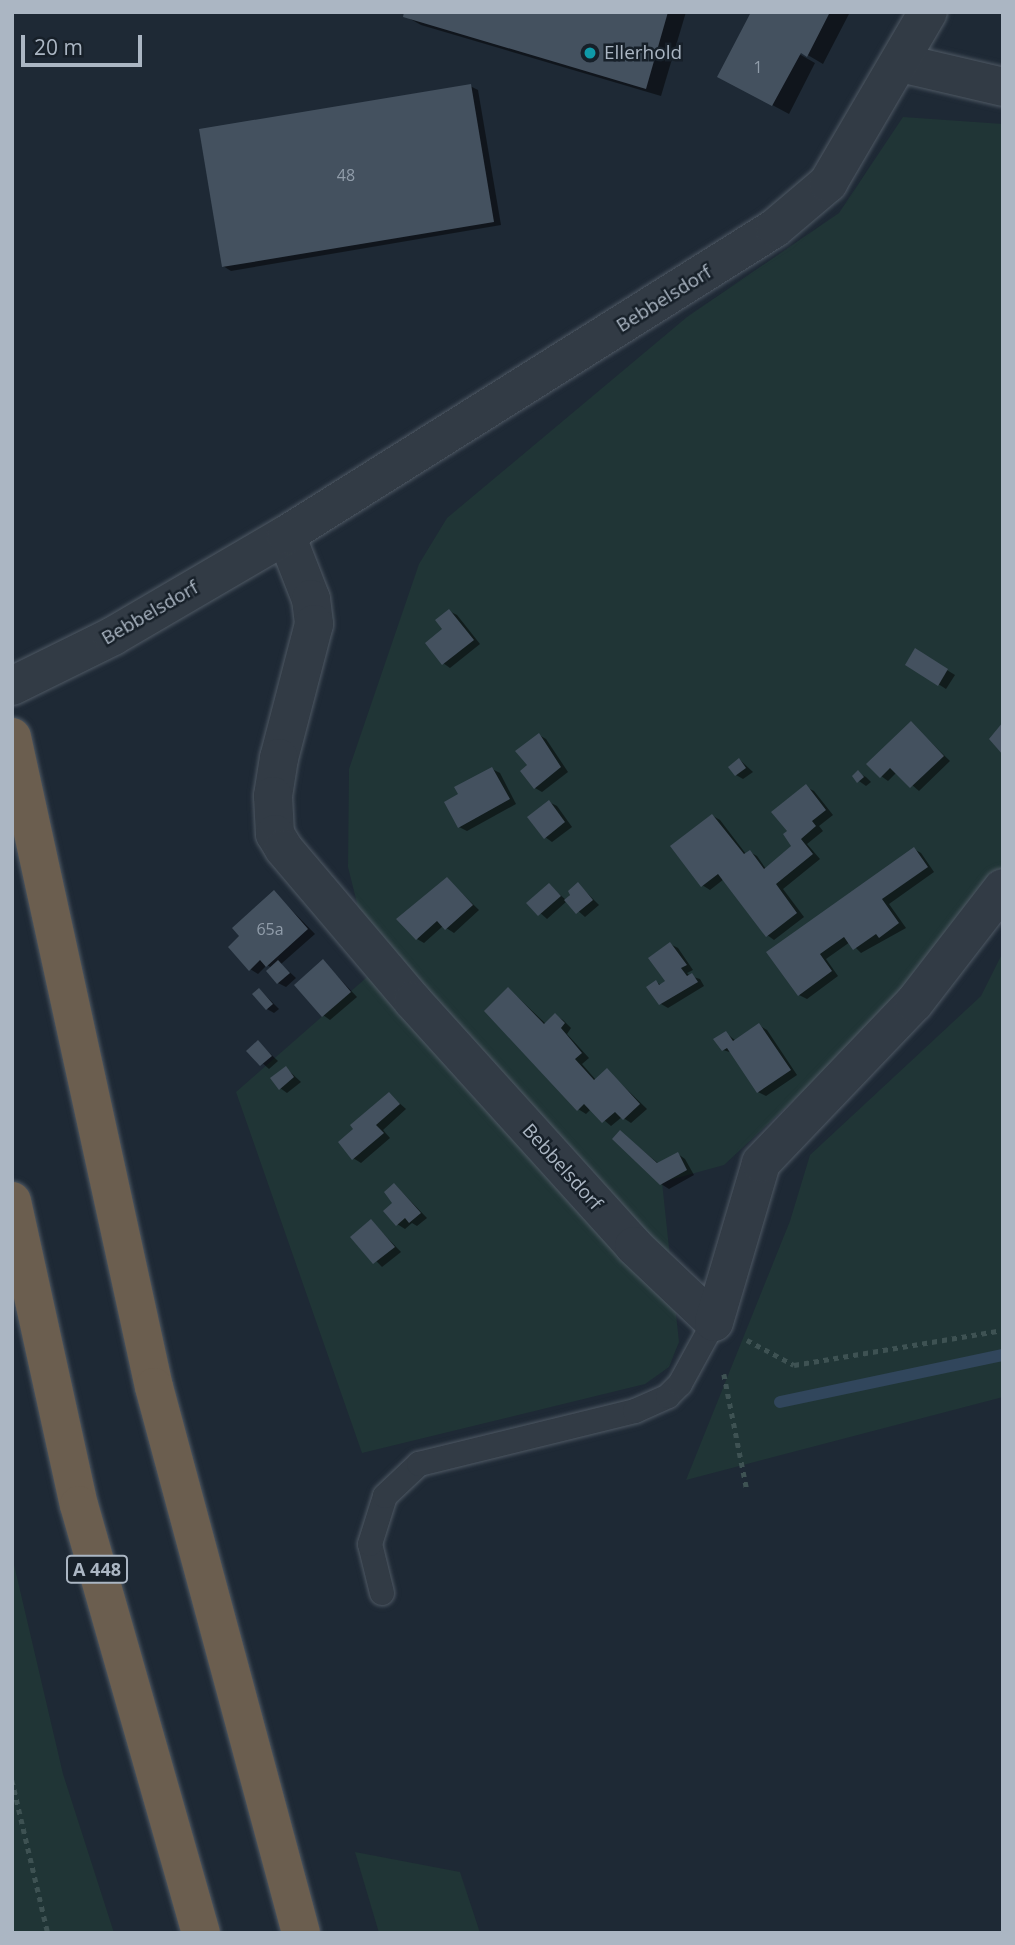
<!DOCTYPE html>
<html>
<head>
<meta charset="utf-8">
<style>
	body { margin:0 }
	#map { position:relative; width:1015px; height:1945px; overflow:hidden; background:#1e2935; font-family:"Open Sans",sans-serif }
	div>[style] { position:absolute }
	[style*='--x'] { left:calc(var(--x)*1px); top:calc(var(--y)*1px); width:calc(var(--w)*1px); rotate:calc(var(--a)*1deg) }
	.green>* { inset:0; background:#203536 }
	.shadow>* { inset:0; background:#0007 }
	.stream>* { height:12px; margin:-6px; padding:0 6px; transform-origin:6px; border-radius:6px; background:#31465c }
	.building>* { inset:0; background:#44515f }
	.path>* { height:4.5px; margin-top:-2.25px; transform-origin:0; background:repeating-linear-gradient(90deg,#3e5253 0 5px,transparent 0 10px) }
	.roads { filter:drop-shadow(0 0 2px #4f5964) drop-shadow(0 0 2px #4f5964) }
	.service>* { height:24px; margin:-12px; padding:0 12px; transform-origin:12px; border-radius:12px; background:#323b45 }
	.minor>* { height:38px; margin:-19px; padding:0 19px; transform-origin:19px; border-radius:19px; background:#323b45 }
	.motorway>* { height:38px; margin:-19px; padding:0 19px; transform-origin:19px; border-radius:19px; background:#6b5e4f }
	.dots>* { width:19px; height:19px; translate:-50% -50%; box-sizing:border-box; border:4px solid #172029; border-radius:50% }
	span { translate:-50% -50%; white-space:nowrap; text-align:center; line-height:1.15; -webkit-text-stroke:5px #172029; paint-order:stroke }
	.number-label { font-size:16px; color:#919daa }
	.number-label span { -webkit-text-stroke-width:0 }
	.shield-label span { padding:2px 5px; background:#172029; border:2px solid; border-radius:5px; -webkit-text-stroke-width:0 }
	.shield-label { font-size:18px; color:#abb6c3; font-weight:700 }
	.poi-label { font-size:19px; color:#abb6c3 }
	.left { translate:0 -50%; text-align:left }
	.street-label { font-size:19px; color:#abb6c3 }
	.frame { position:absolute; inset:0; border:14px solid #abb6c3; pointer-events:none }
	.scale { position:absolute; left:21px; top:35px; width:121px; height:32px; box-sizing:border-box; border:4px solid #abb6c3; border-top:0; padding-left:9px; font-size:21px; line-height:24px; white-space:nowrap; color:#abb6c3; -webkit-text-stroke:5px #172029; paint-order:stroke }
</style>
</head>
<body>
<div id="map">
	<div class="green">
		<div style="clip-path:polygon(903px 117px,1003px 124px,1003px 883px,901px 1000px,724px 1165px,662px 1182px,679px 1342px,669px 1367px,645px 1384px,362px 1453px,236px 1092px,374px 971px,348px 867px,349px 769px,419px 564px,447px 518px,687px 317px,839px 213px)"></div>
		<div style="clip-path:polygon(1003px 952px,1003px 1397px,686px 1480px,790px 1221px,810px 1155px,981px 996px)"></div>
		<div style="clip-path:polygon(12px 1556px,63px 1774px,114px 1933px,12px 1933px)"></div>
		<div style="clip-path:polygon(355px 1852px,460px 1872px,480px 1933px,379px 1933px)"></div>
	</div>
	<div class="shadow">
		<div style="clip-path:polygon(406px 12px,686px 12px,661px 96px,421px 25px,405px 16px)"></div>
		<div style="clip-path:polygon(753px 12px,850px 12px,823px 64px,794px 47px,792px 50px,815px 63px,789px 114px,735px 85px)"></div>
		<div style="clip-path:polygon(470px 86px,478px 90px,501px 225px,231px 271px,223px 266px)"></div>
		<div style="clip-path:polygon(449px 611px,457px 615px,480px 644px,450px 668px,443px 663px,444px 629px)"></div>
		<div style="clip-path:polygon(916px 651px,955px 675px,946px 689px,907px 664px)"></div>
		<div style="clip-path:polygon(911px 723px,950px 761px,919px 791px,897px 772px,888px 781px,881px 776px)"></div>
		<div style="clip-path:polygon(539px 735px,546px 739px,568px 772px,542px 792px,535px 788px,529px 766px)"></div>
		<div style="clip-path:polygon(740px 760px,753px 772px,743px 779px,736px 775px)"></div>
		<div style="clip-path:polygon(492px 769px,500px 773px,516px 804px,467px 831px,459px 827px,460px 795px)"></div>
		<div style="clip-path:polygon(858px 773px,866px 777px,871px 782px,866px 786px,859px 781px)"></div>
		<div style="clip-path:polygon(806px 787px,814px 791px,833px 815px,819px 826px,823px 831px,807px 844px,820px 859px,783px 889px,804px 917px,774px 940px,767px 935px,724px 879px,710px 890px,702px 885px,713px 816px,720px 820px,746px 854px,750px 852px,757px 856px,766px 869px,794px 846px,789px 831px)"></div>
		<div style="clip-path:polygon(549px 802px,557px 806px,572px 827px,552px 842px,545px 837px)"></div>
		<div style="clip-path:polygon(914px 849px,921px 853px,934px 872px,889px 904px,906px 928px,861px 953px,850px 942px,826px 959px,838px 976px,807px 999px,799px 995px,769px 953px)"></div>
		<div style="clip-path:polygon(447px 879px,479px 910px,454px 933px,443px 926px,424px 943px,417px 939px)"></div>
		<div style="clip-path:polygon(578px 884px,599px 905px,585px 917px,567px 901px,547px 919px,529px 903px,549px 885px,566px 900px)"></div>
		<div style="clip-path:polygon(274px 892px,315px 934px,281px 964px,296px 978px,286px 987px,278px 983px,272px 968px,267px 965px,258px 974px,250px 969px)"></div>
		<div style="clip-path:polygon(670px 944px,678px 948px,693px 970px,687px 973px,690px 976px,700px 979px,704px 986px,668px 1008px,661px 1004px,656px 982px,661px 985px,667px 981px)"></div>
		<div style="clip-path:polygon(323px 961px,357px 997px,330px 1020px,323px 1015px)"></div>
		<div style="clip-path:polygon(509px 989px,546px 1024px,555px 1015px,563px 1020px,571px 1028px,567px 1034px,589px 1058px,582px 1064px,596px 1080px,607px 1070px,647px 1109px,631px 1123px,622px 1117px,611px 1126px,591px 1109px,586px 1114px,578px 1109px)"></div>
		<div style="clip-path:polygon(260px 990px,279px 1009px,274px 1013px,267px 1009px)"></div>
		<div style="clip-path:polygon(759px 1025px,767px 1030px,797px 1075px,766px 1096px,758px 1092px,733px 1053px,723px 1050px,726px 1033px,736px 1041px)"></div>
		<div style="clip-path:polygon(258px 1042px,278px 1061px,269px 1069px,249px 1051px)"></div>
		<div style="clip-path:polygon(286px 1068px,301px 1082px,287px 1093px,280px 1088px)"></div>
		<div style="clip-path:polygon(389px 1094px,406px 1109px,383px 1130px,390px 1138px,361px 1163px,353px 1158px)"></div>
		<div style="clip-path:polygon(620px 1132px,659px 1164px,678px 1154px,685px 1159px,694px 1175px,669px 1189px,661px 1184px)"></div>
		<div style="clip-path:polygon(395px 1185px,427px 1218px,417px 1226px,412px 1223px,405px 1229px,397px 1224px)"></div>
		<div style="clip-path:polygon(371px 1221px,401px 1252px,382px 1267px,353px 1237px)"></div>
	</div>
	<div class="stream">
		<div style="--x:780;--y:1402;--w:228;--a:-11.9"></div>
	</div>
	<div class="building">
		<div style="clip-path:polygon(404px 12px,668px 12px,646px 89px,403px 17px)"></div>
		<div style="clip-path:polygon(751px 12px,830px 12px,807px 57px,801px 53px,772px 106px,717px 77px)"></div>
		<div style="clip-path:polygon(471px 84px,494px 222px,222px 267px,199px 129px)"></div>
		<div style="clip-path:polygon(449px 609px,474px 640px,442px 665px,425px 643px,442px 629px,435px 620px)"></div>
		<div style="clip-path:polygon(915px 648px,948px 669px,938px 686px,905px 665px)"></div>
		<div style="clip-path:polygon(911px 721px,944px 756px,910px 788px,890px 768px,880px 778px,866px 764px)"></div>
		<div style="clip-path:polygon(1003px 722px,1003px 755px,989px 739px)"></div>
		<div style="clip-path:polygon(539px 733px,561px 767px,534px 789px,520px 771px,527px 765px,515px 751px)"></div>
		<div style="clip-path:polygon(739px 758px,746px 768px,735px 776px,728px 767px)"></div>
		<div style="clip-path:polygon(492px 767px,510px 799px,458px 828px,444px 802px,458px 794px,454px 787px)"></div>
		<div style="clip-path:polygon(858px 770px,864px 777px,857px 783px,852px 776px)"></div>
		<div style="clip-path:polygon(806px 784px,826px 810px,812px 821px,816px 826px,801px 839px,813px 854px,776px 884px,797px 913px,766px 937px,718px 874px,701px 887px,670px 846px,712px 814px,744px 854px,750px 850px,764px 869px,791px 846px,783px 834px,787px 831px,771px 812px)"></div>
		<div style="clip-path:polygon(549px 800px,565px 822px,544px 839px,527px 817px)"></div>
		<div style="clip-path:polygon(914px 847px,928px 867px,882px 899px,899px 923px,879px 938px,876px 934px,853px 950px,844px 937px,820px 954px,832px 971px,798px 996px,766px 952px)"></div>
		<div style="clip-path:polygon(447px 877px,473px 905px,445px 930px,437px 921px,416px 940px,396px 919px)"></div>
		<div style="clip-path:polygon(578px 882px,593px 900px,576px 914px,564px 900px,570px 895px,568px 891px)"></div>
		<div style="clip-path:polygon(549px 883px,561px 896px,538px 916px,526px 903px)"></div>
		<div style="clip-path:polygon(274px 890px,308px 929px,266px 967px,260px 960px,249px 971px,228px 947px,239px 936px,232px 928px)"></div>
		<div style="clip-path:polygon(670px 942px,687px 965px,681px 968px,687px 976px,692px 973px,698px 982px,659px 1005px,646px 987px,656px 980px,659px 985px,665px 981px,648px 958px)"></div>
		<div style="clip-path:polygon(323px 959px,351px 992px,322px 1017px,294px 985px)"></div>
		<div style="clip-path:polygon(278px 960px,290px 973px,277px 984px,266px 971px)"></div>
		<div style="clip-path:polygon(508px 987px,544px 1024px,555px 1013px,565px 1023px,561px 1028px,582px 1053px,575px 1059px,594px 1080px,607px 1068px,640px 1104px,623px 1120px,615px 1112px,602px 1123px,584px 1104px,577px 1111px,484px 1011px)"></div>
		<div style="clip-path:polygon(259px 988px,273px 1004px,266px 1010px,252px 994px)"></div>
		<div style="clip-path:polygon(759px 1023px,791px 1070px,757px 1093px,727px 1048px,722px 1051px,713px 1039px,726px 1031px,733px 1041px)"></div>
		<div style="clip-path:polygon(258px 1040px,272px 1056px,260px 1066px,246px 1051px)"></div>
		<div style="clip-path:polygon(286px 1066px,294px 1077px,279px 1090px,270px 1078px)"></div>
		<div style="clip-path:polygon(389px 1092px,400px 1104px,376px 1125px,384px 1133px,352px 1160px,338px 1142px,353px 1129px,350px 1125px)"></div>
		<div style="clip-path:polygon(620px 1130px,657px 1163px,678px 1152px,687px 1170px,660px 1185px,612px 1139px)"></div>
		<div style="clip-path:polygon(394px 1183px,421px 1213px,409px 1223px,405px 1218px,396px 1226px,383px 1211px,392px 1203px,384px 1192px)"></div>
		<div style="clip-path:polygon(371px 1219px,395px 1247px,373px 1264px,350px 1237px)"></div>
	</div>
	<div class="path">
		<div style="--x:747;--y:1340;--w:53;--a:28"></div>
		<div style="--x:794;--y:1365;--w:212;--a:-9.5"></div>
		<div style="--x:724;--y:1374;--w:118;--a:78.8"></div>
		<div style="--x:12;--y:1780;--w:157;--a:76.8"></div>
	</div>
	<div class="roads">
		<div class="service">
			<div style="--x:382;--y:1593;--w:50;--a:-103.8"></div>
			<div style="--x:370;--y:1544;--w:50;--a:-72.6"></div>
			<div style="--x:385;--y:1496;--w:47;--a:-43.3"></div>
			<div style="--x:419;--y:1464;--w:222;--a:-13.8"></div>
			<div style="--x:635;--y:1411;--w:36;--a:-24"></div>
			<div style="--x:668;--y:1396;--w:17;--a:-45"></div>
			<div style="--x:680;--y:1384;--w:71;--a:-61.3"></div>
		</div>
		<div class="minor">
			<div style="--x:901;--y:63;--w:105;--a:13.2"></div>
			<div style="--x:286;--y:535;--w:69;--a:68.7"></div>
			<div style="--x:311;--y:599;--w:25;--a:83"></div>
			<div style="--x:314;--y:624;--w:138;--a:104.6"></div>
			<div style="--x:279;--y:758;--w:38;--a:99"></div>
			<div style="--x:273;--y:796;--w:38;--a:87"></div>
			<div style="--x:275;--y:834;--w:17;--a:59"></div>
			<div style="--x:284;--y:849;--w:199;--a:49.7"></div>
			<div style="--x:413;--y:1001;--w:330;--a:47.9"></div>
			<div style="--x:634;--y:1246;--w:110;--a:43.5"></div>
			<div style="--x:714;--y:1322;--w:166;--a:-73.5"></div>
			<div style="--x:761;--y:1163;--w:221;--a:-46.3"></div>
			<div style="--x:914;--y:1003;--w:145;--a:-52.3"></div>
			<div style="--x:12;--y:686;--w:113;--a:-26.3"></div>
			<div style="--x:113;--y:636;--w:200;--a:-30.3"></div>
			<div style="--x:286;--y:535;--w:577;--a:-32.12"></div>
			<div style="--x:775;--y:228;--w:70;--a:-40.3"></div>
			<div style="--x:828;--y:183;--w:198;--a:-59.7"></div>
		</div>
		<div class="motorway">
			<div style="--x:12;--y:737;--w:665;--a:77.68"></div>
			<div style="--x:154;--y:1387;--w:565;--a:74.93"></div>
			<div style="--x:12;--y:1201;--w:311;--a:77.6"></div>
			<div style="--x:79;--y:1505;--w:445;--a:74.1"></div>
		</div>
	</div>
	<div class="dots">
		<div style="left:590px;top:53px;background:#0f9aa8"></div>
	</div>
	<div class="number-label">
		<span style="left:758px;top:67px">1</span>
		<span style="left:346px;top:175px">48</span>
		<span style="left:270px;top:929px">65a</span>
	</div>
	<div class="shield-label">
		<span style="left:97px;top:1569px">A 448</span>
	</div>
	<div class="poi-label">
		<span class="left" style="left:604px;top:53px">Ellerhold</span>
	</div>
	<div class="street-label">
		<span style="left:664px;top:299px;rotate:-32deg">Bebbelsdorf</span>
		<span style="left:150px;top:613px;rotate:-30deg">Bebbelsdorf</span>
		<span style="left:562px;top:1167px;rotate:48deg">Bebbelsdorf</span>
	</div>
	<div class="frame"></div>
	<div class="scale">20 m</div>
</div>
</body>
</html>
